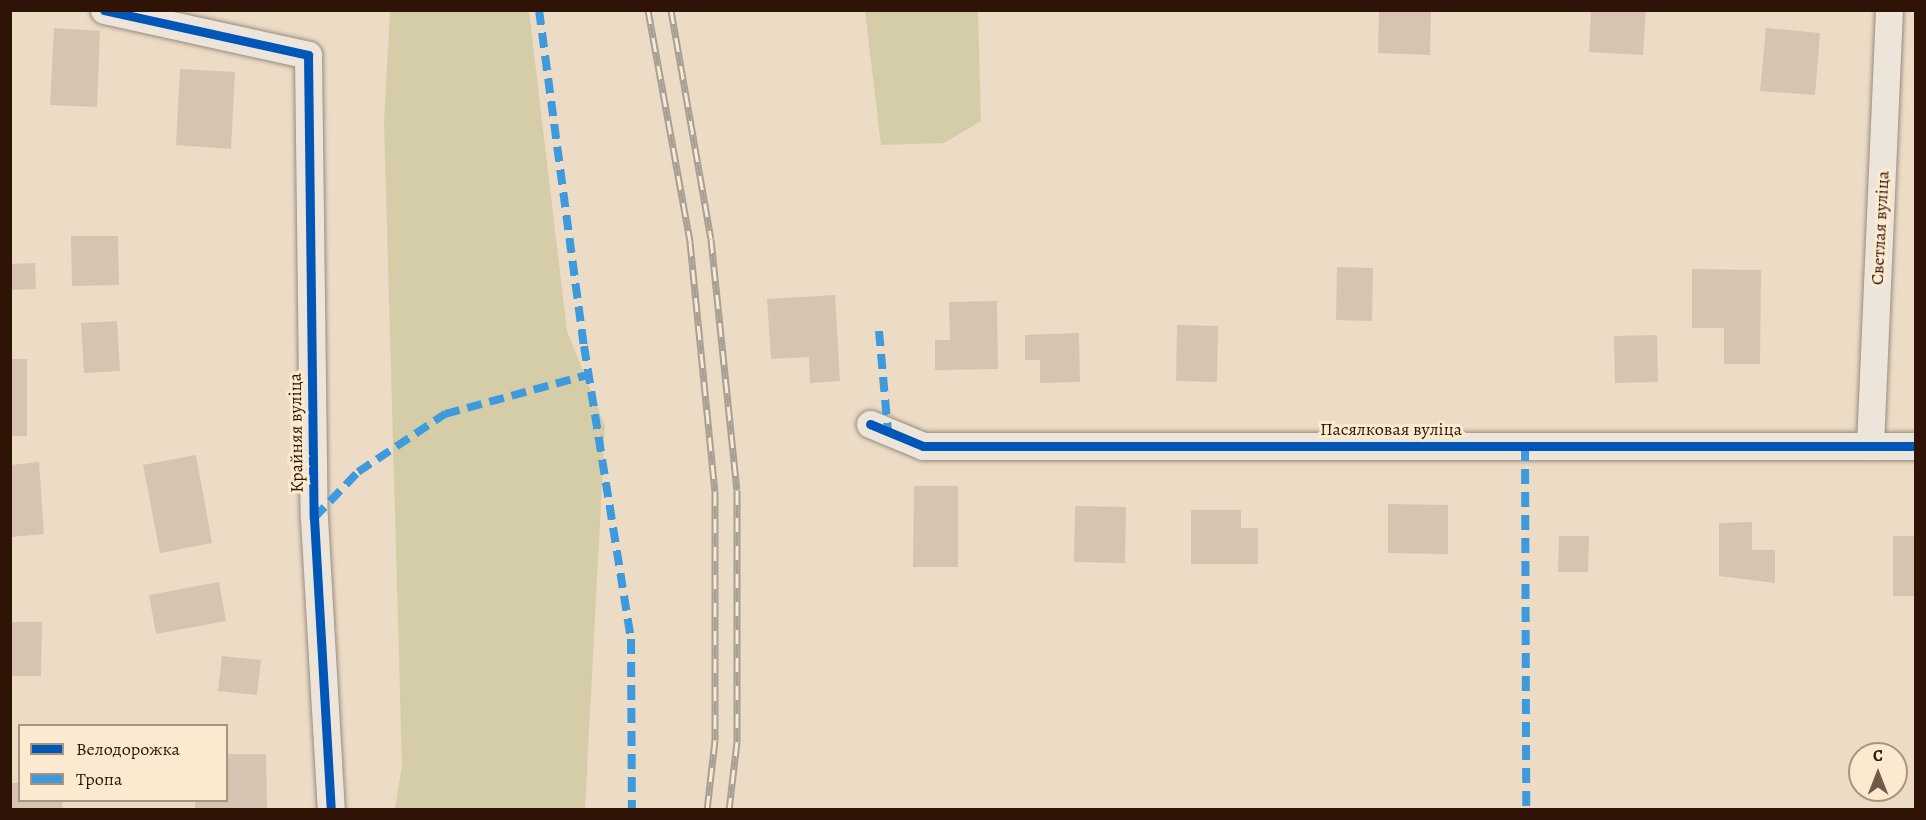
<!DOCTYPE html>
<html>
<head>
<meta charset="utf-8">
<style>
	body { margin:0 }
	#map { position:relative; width:1926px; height:820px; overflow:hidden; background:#ecdcc6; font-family:Alegreya,serif }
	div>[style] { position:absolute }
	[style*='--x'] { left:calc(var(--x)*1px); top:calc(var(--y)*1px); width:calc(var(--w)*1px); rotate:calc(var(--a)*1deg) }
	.green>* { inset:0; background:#d4cda7 }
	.building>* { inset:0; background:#d6c3b2 }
	.roads { filter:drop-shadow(0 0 2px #988b7e) drop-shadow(0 0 2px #988b7e) }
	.minor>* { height:27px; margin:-13.5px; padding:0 13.5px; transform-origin:13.5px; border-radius:13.5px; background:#eee5da }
	.rail>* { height:7px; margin-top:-3.5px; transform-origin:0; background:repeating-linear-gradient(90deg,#fcead0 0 14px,#a8a096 0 28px); box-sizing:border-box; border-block:2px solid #a8a096 }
	.quiet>* { height:8px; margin-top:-4px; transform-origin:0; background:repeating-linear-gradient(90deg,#3e9add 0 15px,transparent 0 23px) }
	.cycleway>* { height:9px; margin:-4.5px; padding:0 4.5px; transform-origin:4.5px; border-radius:4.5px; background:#0057b8 }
	span { translate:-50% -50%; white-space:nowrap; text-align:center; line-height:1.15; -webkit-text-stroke:6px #fcead0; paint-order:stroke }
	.street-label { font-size:18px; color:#301307 }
	.frame { position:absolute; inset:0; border:12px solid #301307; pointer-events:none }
	.legend { position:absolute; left:18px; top:724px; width:210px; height:78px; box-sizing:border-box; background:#fcead0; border:2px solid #aa9480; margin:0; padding:8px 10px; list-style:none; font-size:18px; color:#301307 }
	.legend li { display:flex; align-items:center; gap:12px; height:30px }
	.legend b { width:30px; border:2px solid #aa9480 }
	.north { position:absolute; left:1848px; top:742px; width:60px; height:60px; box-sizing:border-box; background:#fcead0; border:2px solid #aa9480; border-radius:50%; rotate:0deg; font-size:16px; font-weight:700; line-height:24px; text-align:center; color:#301307 }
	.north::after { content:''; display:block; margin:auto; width:21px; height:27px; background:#72594a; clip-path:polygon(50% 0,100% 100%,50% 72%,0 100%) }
</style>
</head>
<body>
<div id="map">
	<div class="green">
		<div style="clip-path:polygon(390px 11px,529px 11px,567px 331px,605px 426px,585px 809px,395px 809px,402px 766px,384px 121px)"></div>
		<div style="clip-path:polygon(865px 11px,978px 11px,981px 121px,944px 143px,881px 145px)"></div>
	</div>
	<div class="building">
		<div style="clip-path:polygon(1379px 10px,1431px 10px,1430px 55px,1378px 53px)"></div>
		<div style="clip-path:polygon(1591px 10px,1646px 10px,1643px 55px,1589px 52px)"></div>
		<div style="clip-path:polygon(54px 28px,100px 31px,97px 107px,50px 105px)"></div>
		<div style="clip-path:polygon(1766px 28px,1820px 33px,1815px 95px,1760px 91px)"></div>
		<div style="clip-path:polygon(180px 69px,235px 72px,231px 149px,176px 145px)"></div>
		<div style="clip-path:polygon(71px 236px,118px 236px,119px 285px,72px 286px)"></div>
		<div style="clip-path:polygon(35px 263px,36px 289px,10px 290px,10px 264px)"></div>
		<div style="clip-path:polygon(1337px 267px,1373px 268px,1372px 321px,1336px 320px)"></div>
		<div style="clip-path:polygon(1692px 269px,1761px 270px,1760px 364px,1724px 364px,1724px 328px,1692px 328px)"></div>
		<div style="clip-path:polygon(835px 295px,840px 381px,810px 383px,809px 357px,771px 359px,767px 299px)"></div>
		<div style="clip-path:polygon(997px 301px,998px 369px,935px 370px,935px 340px,950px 340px,949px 302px)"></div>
		<div style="clip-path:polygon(117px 321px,120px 371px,84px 373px,81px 323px)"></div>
		<div style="clip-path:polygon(1177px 325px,1218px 326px,1217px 382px,1176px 381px)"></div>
		<div style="clip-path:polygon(1079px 333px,1080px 382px,1040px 383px,1040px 360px,1025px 360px,1025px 335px)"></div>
		<div style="clip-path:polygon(1657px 335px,1658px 382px,1615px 383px,1614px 336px)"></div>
		<div style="clip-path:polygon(10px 359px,27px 359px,27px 436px,10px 436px)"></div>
		<div style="clip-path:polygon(196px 455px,212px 543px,160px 553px,143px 465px)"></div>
		<div style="clip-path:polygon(39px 462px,44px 534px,10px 537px,10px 465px)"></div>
		<div style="clip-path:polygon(914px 486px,958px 486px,958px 567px,913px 567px)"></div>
		<div style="clip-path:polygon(1388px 504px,1448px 505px,1448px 554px,1388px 553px)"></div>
		<div style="clip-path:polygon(1075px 506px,1126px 507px,1125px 563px,1074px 562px)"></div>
		<div style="clip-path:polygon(1191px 510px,1241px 510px,1241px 528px,1258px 528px,1258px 564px,1191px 564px)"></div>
		<div style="clip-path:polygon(1752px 522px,1752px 550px,1775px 550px,1775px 583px,1719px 576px,1719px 523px)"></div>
		<div style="clip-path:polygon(1559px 536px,1589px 536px,1588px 572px,1558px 572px)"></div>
		<div style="clip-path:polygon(1893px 536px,1916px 536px,1916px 596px,1893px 596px)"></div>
		<div style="clip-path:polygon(219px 582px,226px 621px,156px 634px,149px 595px)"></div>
		<div style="clip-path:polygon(10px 622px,42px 622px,41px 676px,10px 676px)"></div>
		<div style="clip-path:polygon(222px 656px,261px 660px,257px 695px,218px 691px)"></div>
		<div style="clip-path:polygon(226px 754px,266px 754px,267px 810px,195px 810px,195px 800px,226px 800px)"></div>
		<div style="clip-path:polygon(10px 783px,20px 783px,20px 800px,62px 800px,63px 810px,10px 810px)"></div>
	</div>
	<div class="roads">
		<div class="minor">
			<div style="--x:104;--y:10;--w:209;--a:12.4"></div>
			<div style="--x:308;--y:55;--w:463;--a:89.3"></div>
			<div style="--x:314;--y:518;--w:292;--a:86.7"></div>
			<div style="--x:870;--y:424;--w:57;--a:22.5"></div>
			<div style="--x:923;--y:446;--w:993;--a:0"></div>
			<div style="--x:1870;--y:445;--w:435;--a:-87.5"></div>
		</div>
	</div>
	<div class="rail">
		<div style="--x:648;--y:10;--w:236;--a:79.7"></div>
		<div style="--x:690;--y:242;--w:250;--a:84.3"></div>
		<div style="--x:715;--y:491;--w:249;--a:90"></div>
		<div style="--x:715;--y:740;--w:70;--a:96.5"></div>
		<div style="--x:671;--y:10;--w:232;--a:80.1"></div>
		<div style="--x:711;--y:239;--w:252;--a:84.1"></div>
		<div style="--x:737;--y:490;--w:252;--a:90"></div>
		<div style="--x:737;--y:742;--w:68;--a:96.7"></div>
	</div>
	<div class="quiet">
		<div style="--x:539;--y:10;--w:339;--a:82.4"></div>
		<div style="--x:584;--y:346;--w:297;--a:80.9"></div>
		<div style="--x:631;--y:639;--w:171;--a:89.7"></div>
		<div style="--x:879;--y:331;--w:100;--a:84.9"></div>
		<div style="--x:1525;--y:446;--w:364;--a:89.8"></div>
		<div style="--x:314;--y:518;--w:64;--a:-46.3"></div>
		<div style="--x:358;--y:472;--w:105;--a:-33.7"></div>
		<div style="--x:445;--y:414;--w:148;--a:-15.3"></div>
	</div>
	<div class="cycleway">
		<div style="--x:104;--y:10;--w:209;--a:12.4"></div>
		<div style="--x:308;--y:55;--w:463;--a:89.3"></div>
		<div style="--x:314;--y:518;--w:292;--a:86.7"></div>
		<div style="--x:870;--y:424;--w:57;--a:22.5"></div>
		<div style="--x:923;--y:446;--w:993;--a:0"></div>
	</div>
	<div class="street-label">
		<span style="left:1880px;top:228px;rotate:-87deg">Светлая вуліца</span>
		<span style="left:1391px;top:429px">Пасялковая вуліца</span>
		<span style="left:296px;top:433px;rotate:-91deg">Крайняя вуліца</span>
	</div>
	<div class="frame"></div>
	<ul class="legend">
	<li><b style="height:8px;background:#0057b8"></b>Велодорожка</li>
	<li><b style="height:8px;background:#3e9add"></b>Тропа</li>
	</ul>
	<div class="north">С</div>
</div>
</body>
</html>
